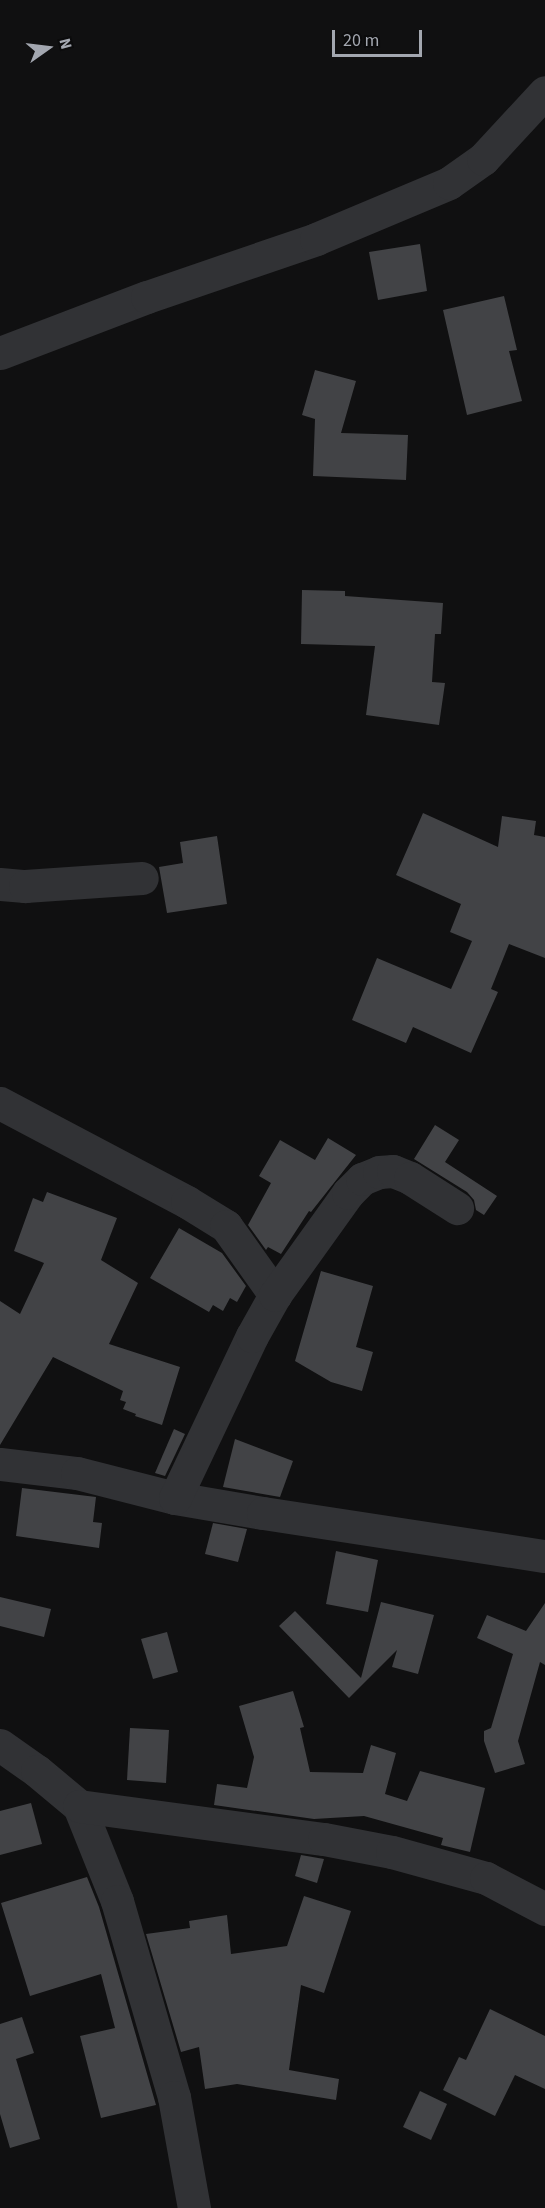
<!DOCTYPE html>
<html>
<head>
<meta charset="utf-8">
<style>
	body { margin:0 }
	#map { position:relative; width:545px; height:2208px; overflow:hidden; background:#101011; font-family:"Source Sans 3",sans-serif }
	div>[style] { position:absolute }
	[style*='--x'] { left:calc(var(--x)*1px); top:calc(var(--y)*1px); width:calc(var(--w)*1px); rotate:calc(var(--a)*1deg) }
	.building>* { inset:0; background:#424346 }
	.minor>* { height:33px; margin:-16.5px; padding:0 16.5px; transform-origin:16.5px; border-radius:16.5px; background:#313235 }
	span { translate:-50% -50%; white-space:nowrap; text-align:center; line-height:1.15; -webkit-text-stroke:6px #0b0b0c; paint-order:stroke }
	.north { position:absolute; left:18px; top:18px; width:60px; height:60px; -webkit-text-stroke:4px #0b0b0c; paint-order:stroke; rotate:76deg; font-size:16px; font-weight:700; line-height:24px; text-align:center; color:#a3a7b0 }
	.north::after { content:''; display:block; margin:auto; width:21px; height:27px; background:#a3a7b0; clip-path:polygon(50% 0,100% 100%,50% 72%,0 100%) }
	.scale { position:absolute; left:332px; top:30px; width:90px; height:27px; box-sizing:border-box; border:3px solid #a3a7b0; border-top:0; padding-left:8px; font-size:18px; line-height:21px; white-space:nowrap; color:#a3a7b0; -webkit-text-stroke:4px #0b0b0c; paint-order:stroke }
</style>
</head>
<body>
<div id="map">
	<div class="building">
		<div style="clip-path:polygon(420px 244px,427px 291px,378px 300px,369px 252px)"></div>
		<div style="clip-path:polygon(504px 296px,517px 350px,509px 351px,522px 401px,467px 415px,443px 310px)"></div>
		<div style="clip-path:polygon(315px 370px,356px 381px,341px 433px,408px 435px,406px 480px,313px 476px,315px 419px,302px 415px)"></div>
		<div style="clip-path:polygon(302px 590px,345px 591px,345px 596px,443px 603px,441px 634px,435px 634px,432px 682px,445px 683px,439px 725px,366px 715px,375px 646px,301px 644px)"></div>
		<div style="clip-path:polygon(423px 813px,498px 847px,502px 816px,536px 821px,534px 835px,545px 837px,545px 958px,509px 944px,491px 989px,498px 992px,471px 1053px,413px 1027px,406px 1043px,352px 1020px,377px 958px,451px 989px,472px 941px,450px 932px,461px 904px,396px 875px)"></div>
		<div style="clip-path:polygon(217px 836px,227px 904px,167px 913px,159px 867px,183px 863px,180px 842px)"></div>
		<div style="clip-path:polygon(435px 1125px,459px 1140px,445px 1162px,497px 1196px,484px 1215px,476px 1210px,474px 1200px,467px 1192px,414px 1159px)"></div>
		<div style="clip-path:polygon(328px 1138px,356px 1155px,311px 1212px,309px 1211px,281px 1254px,268px 1247px,266px 1250px,248px 1225px,271px 1183px,259px 1176px,280px 1140px,315px 1160px)"></div>
		<div style="clip-path:polygon(47px 1192px,117px 1218px,101px 1260px,138px 1283px,109px 1344px,180px 1367px,162px 1425px,135px 1416px,136px 1414px,123px 1409px,126px 1402px,120px 1400px,123px 1391px,53px 1357px,0 1445px,0 1301px,20px 1314px,44px 1263px,14px 1251px,33px 1198px,43px 1202px)"></div>
		<div style="clip-path:polygon(179px 1228px,222px 1253px,246px 1286px,237px 1302px,230px 1298px,223px 1311px,213px 1305px,209px 1312px,150px 1278px)"></div>
		<div style="clip-path:polygon(321px 1271px,373px 1286px,356px 1347px,373px 1352px,362px 1391px,331px 1382px,295px 1361px)"></div>
		<div style="clip-path:polygon(174px 1429px,185px 1434px,165px 1476px,155px 1473px)"></div>
		<div style="clip-path:polygon(235px 1439px,293px 1461px,280px 1497px,223px 1487px)"></div>
		<div style="clip-path:polygon(22px 1488px,96px 1497px,93px 1522px,102px 1523px,99px 1548px,16px 1536px)"></div>
		<div style="clip-path:polygon(213px 1523px,247px 1529px,238px 1562px,205px 1554px)"></div>
		<div style="clip-path:polygon(336px 1551px,378px 1560px,368px 1612px,326px 1604px)"></div>
		<div style="clip-path:polygon(0 1597px,51px 1609px,44px 1637px,0 1626px)"></div>
		<div style="clip-path:polygon(381px 1602px,434px 1615px,418px 1674px,392px 1667px,397px 1650px,349px 1698px,279px 1626px,295px 1611px,361px 1678px)"></div>
		<div style="clip-path:polygon(545px 1603px,545px 1665px,540px 1662px,518px 1741px,525px 1764px,495px 1773px,484px 1741px,484px 1731px,491px 1728px,513px 1654px,477px 1638px,487px 1615px,526px 1631px)"></div>
		<div style="clip-path:polygon(167px 1632px,178px 1672px,153px 1679px,141px 1639px)"></div>
		<div style="clip-path:polygon(293px 1691px,304px 1727px,300px 1728px,310px 1772px,363px 1773px,371px 1745px,396px 1753px,385px 1794px,407px 1801px,420px 1771px,485px 1788px,470px 1852px,441px 1845px,443px 1838px,364px 1816px,314px 1819px,214px 1805px,217px 1784px,247px 1788px,254px 1757px,239px 1706px)"></div>
		<div style="clip-path:polygon(130px 1728px,169px 1730px,166px 1783px,127px 1780px)"></div>
		<div style="clip-path:polygon(31px 1803px,42px 1844px,0 1855px,0 1811px)"></div>
		<div style="clip-path:polygon(301px 1855px,324px 1859px,317px 1883px,295px 1876px)"></div>
		<div style="clip-path:polygon(87px 1877px,99px 1907px,156px 2105px,101px 2118px,80px 2036px,115px 2028px,101px 1974px,30px 1996px,1px 1903px)"></div>
		<div style="clip-path:polygon(304px 1896px,351px 1911px,324px 1993px,301px 1985px,289px 2070px,339px 2079px,336px 2100px,237px 2084px,205px 2089px,199px 2047px,181px 2052px,146px 1934px,190px 1928px,189px 1921px,227px 1915px,231px 1954px,287px 1946px)"></div>
		<div style="clip-path:polygon(490px 2009px,545px 2036px,545px 2089px,515px 2075px,495px 2116px,443px 2090px,459px 2057px,466px 2060px)"></div>
		<div style="clip-path:polygon(22px 2017px,34px 2053px,16px 2059px,40px 2139px,10px 2148px,0 2114px,0 2024px)"></div>
		<div style="clip-path:polygon(420px 2091px,447px 2104px,431px 2140px,403px 2127px)"></div>
	</div>
	<div class="minor">
		<div style="--x:0;--y:353;--w:157;--a:-20.9"></div>
		<div style="--x:147;--y:297;--w:179;--a:-18.9"></div>
		<div style="--x:316;--y:239;--w:144;--a:-22.8"></div>
		<div style="--x:449;--y:183;--w:42;--a:-35.2"></div>
		<div style="--x:483;--y:159;--w:91;--a:-47.2"></div>
		<div style="--x:0;--y:884;--w:25;--a:5"></div>
		<div style="--x:25;--y:886;--w:117;--a:-3.9"></div>
		<div style="--x:0;--y:1103;--w:212;--a:27.9"></div>
		<div style="--x:187;--y:1202;--w:46;--a:31.6"></div>
		<div style="--x:226;--y:1226;--w:85;--a:54.6"></div>
		<div style="--x:0;--y:1464;--w:78;--a:6.7"></div>
		<div style="--x:77;--y:1473;--w:101;--a:14.3"></div>
		<div style="--x:175;--y:1498;--w:89;--a:9.7"></div>
		<div style="--x:263;--y:1513;--w:285;--a:8.7"></div>
		<div style="--x:175;--y:1498;--w:179;--a:-64.6"></div>
		<div style="--x:252;--y:1336;--w:47;--a:-60.7"></div>
		<div style="--x:275;--y:1295;--w:125;--a:-54.4"></div>
		<div style="--x:348;--y:1193;--w:20;--a:-45"></div>
		<div style="--x:362;--y:1179;--w:18;--a:-22"></div>
		<div style="--x:379;--y:1172;--w:14;--a:-4"></div>
		<div style="--x:393;--y:1171;--w:18;--a:22"></div>
		<div style="--x:410;--y:1178;--w:56;--a:32.6"></div>
		<div style="--x:0;--y:1745;--w:45;--a:35.1"></div>
		<div style="--x:37;--y:1771;--w:55;--a:39.8"></div>
		<div style="--x:79;--y:1806;--w:102;--a:68.2"></div>
		<div style="--x:117;--y:1901;--w:204;--a:73.8"></div>
		<div style="--x:174;--y:2097;--w:113;--a:79.8"></div>
		<div style="--x:79;--y:1806;--w:247;--a:7.7"></div>
		<div style="--x:324;--y:1839;--w:69;--a:10.8"></div>
		<div style="--x:392;--y:1852;--w:98;--a:15.5"></div>
		<div style="--x:486;--y:1878;--w:67;--a:27.7"></div>
	</div>
	<div class="north">N</div>
	<div class="scale">20 m</div>
</div>
</body>
</html>
